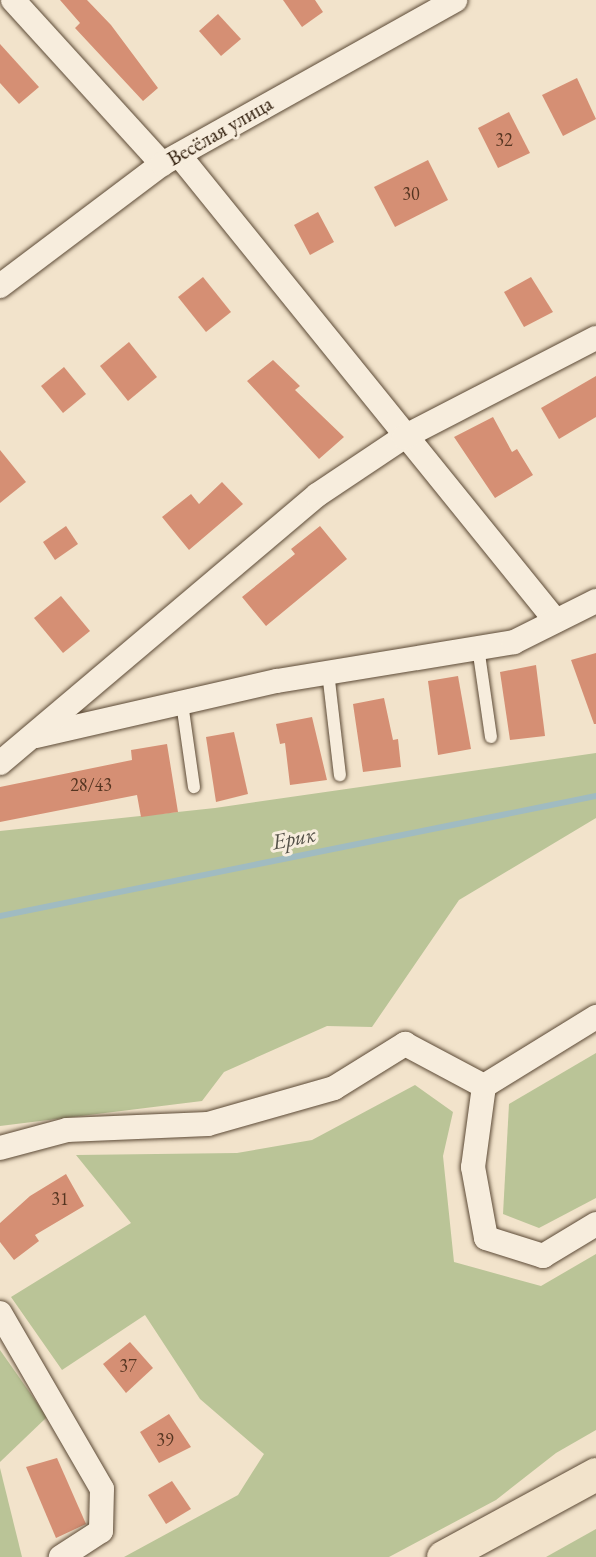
<!DOCTYPE html>
<html>
<head>
<meta charset="utf-8">
<style>
	body { margin:0 }
	#map { position:relative; width:596px; height:1557px; overflow:hidden; background:#f2e3cb; font-family:"EB Garamond",serif }
	div>[style] { position:absolute }
	[style*='--x'] { left:calc(var(--x)*1px); top:calc(var(--y)*1px); width:calc(var(--w)*1px); rotate:calc(var(--a)*1deg) }
	.green>* { inset:0; background:#bac497 }
	.stream>* { height:6px; margin:-3px; padding:0 3px; transform-origin:3px; border-radius:3px; background:#a0bbc1 }
	.building>* { inset:0; background:#d58f74 }
	.roads { filter:drop-shadow(0 0 2px #5c4a36) drop-shadow(0 0 2px #5c4a36) }
	.lane>* { height:12px; margin:-6px; padding:0 6px; transform-origin:6px; border-radius:6px; background:#f7eddd }
	.street>* { height:24px; margin:-12px; padding:0 12px; transform-origin:12px; border-radius:12px; background:#f7eddd }
	.highway>* { height:33px; margin:-16.5px; padding:0 16.5px; transform-origin:16.5px; border-radius:16.5px; background:#f2e3cb }
	span { translate:-50% -50%; white-space:nowrap; text-align:center; line-height:1.15; -webkit-text-stroke:6px #f7eddd; paint-order:stroke }
	.number-label { font-size:18px; color:#553521 }
	.number-label span { -webkit-text-stroke-width:0 }
	.street-label { font-size:21px; color:#2a1705 }
	.water-label { font-size:22px; color:#535047; font-style:italic }
</style>
</head>
<body>
<div id="map">
	<div class="green">
		<div style="clip-path:polygon(596px 753px,596px 818px,459px 900px,372px 1027px,327px 1026px,224px 1072px,202px 1101px,0 1126px,0 831px,215px 808px)"></div>
		<div style="clip-path:polygon(596px 1053px,596px 1198px,539px 1228px,503px 1214px,509px 1104px)"></div>
		<div style="clip-path:polygon(415px 1085px,453px 1112px,443px 1156px,454px 1262px,541px 1286px,596px 1254px,596px 1430px,556px 1453px,496px 1500px,389px 1557px,124px 1557px,238px 1495px,264px 1454px,200px 1399px,145px 1315px,62px 1370px,11px 1297px,131px 1223px,76px 1155px,237px 1153px,312px 1140px)"></div>
		<div style="clip-path:polygon(0 1350px,47px 1417px,0 1462px)"></div>
		<div style="clip-path:polygon(0 1468px,22px 1557px,0 1557px)"></div>
		<div style="clip-path:polygon(596px 1529px,596px 1557px,546px 1557px)"></div>
	</div>
	<div class="stream">
		<div style="--x:0;--y:916;--w:608;--a:-11.38"></div>
	</div>
	<div class="building">
		<div style="clip-path:polygon(60px 0,87px 0,111px 25px,158px 88px,143px 101px,75px 28px,80px 23px)"></div>
		<div style="clip-path:polygon(283px 0,315px 0,323px 12px,302px 27px)"></div>
		<div style="clip-path:polygon(218px 14px,241px 39px,221px 56px,199px 31px)"></div>
		<div style="clip-path:polygon(0 44px,39px 87px,19px 104px,0 83px)"></div>
		<div style="clip-path:polygon(577px 78px,596px 119px,563px 136px,542px 95px)"></div>
		<div style="clip-path:polygon(509px 112px,530px 153px,498px 168px,478px 128px)"></div>
		<div style="clip-path:polygon(428px 160px,448px 200px,395px 227px,374px 187px)"></div>
		<div style="clip-path:polygon(318px 212px,334px 242px,310px 255px,294px 225px)"></div>
		<div style="clip-path:polygon(203px 277px,231px 312px,206px 332px,178px 297px)"></div>
		<div style="clip-path:polygon(531px 277px,553px 312px,524px 327px,504px 292px)"></div>
		<div style="clip-path:polygon(129px 342px,157px 377px,128px 401px,100px 366px)"></div>
		<div style="clip-path:polygon(273px 360px,300px 386px,295px 390px,344px 437px,319px 459px,247px 381px)"></div>
		<div style="clip-path:polygon(64px 367px,86px 394px,63px 413px,41px 386px)"></div>
		<div style="clip-path:polygon(596px 376px,596px 417px,559px 439px,541px 408px)"></div>
		<div style="clip-path:polygon(493px 417px,512px 452px,517px 449px,533px 475px,495px 498px,454px 437px)"></div>
		<div style="clip-path:polygon(0 450px,26px 482px,0 503px)"></div>
		<div style="clip-path:polygon(222px 482px,243px 504px,189px 550px,162px 517px,191px 494px,199px 504px)"></div>
		<div style="clip-path:polygon(66px 526px,78px 544px,55px 560px,43px 542px)"></div>
		<div style="clip-path:polygon(320px 526px,347px 559px,266px 626px,242px 597px,295px 554px,291px 549px)"></div>
		<div style="clip-path:polygon(61px 596px,90px 631px,63px 653px,34px 618px)"></div>
		<div style="clip-path:polygon(596px 653px,596px 724px,594px 724px,571px 660px)"></div>
		<div style="clip-path:polygon(536px 665px,545px 736px,510px 740px,500px 672px)"></div>
		<div style="clip-path:polygon(458px 676px,471px 749px,438px 755px,428px 681px)"></div>
		<div style="clip-path:polygon(384px 698px,393px 740px,398px 739px,401px 767px,363px 772px,353px 704px)"></div>
		<div style="clip-path:polygon(312px 717px,327px 780px,290px 785px,285px 743px,280px 744px,276px 724px)"></div>
		<div style="clip-path:polygon(234px 732px,248px 794px,216px 802px,206px 737px)"></div>
		<div style="clip-path:polygon(167px 744px,178px 812px,141px 817px,137px 795px,0 822px,0 787px,132px 760px,131px 750px)"></div>
		<div style="clip-path:polygon(66px 1174px,84px 1206px,35px 1235px,39px 1241px,14px 1260px,0 1242px,0 1223px,30px 1196px)"></div>
		<div style="clip-path:polygon(130px 1342px,153px 1368px,126px 1393px,103px 1364px)"></div>
		<div style="clip-path:polygon(169px 1414px,191px 1447px,159px 1463px,140px 1432px)"></div>
		<div style="clip-path:polygon(57px 1458px,86px 1524px,56px 1538px,26px 1467px)"></div>
		<div style="clip-path:polygon(172px 1481px,191px 1509px,166px 1524px,148px 1495px)"></div>
	</div>
	<div class="roads">
		<div class="lane">
			<div style="--x:478;--y:647;--w:91;--a:81.8"></div>
			<div style="--x:328;--y:672;--w:104;--a:83.4"></div>
			<div style="--x:182;--y:703;--w:85;--a:81.9"></div>
		</div>
		<div class="street">
			<div style="--x:13;--y:0;--w:222;--a:47.7"></div>
			<div style="--x:179;--y:155;--w:599;--a:51.03"></div>
			<div style="--x:0;--y:286;--w:203;--a:-37"></div>
			<div style="--x:162;--y:164;--w:336;--a:-29.2"></div>
			<div style="--x:36;--y:736;--w:247;--a:-12.9"></div>
			<div style="--x:277;--y:681;--w:240;--a:-9.3"></div>
			<div style="--x:514;--y:642;--w:92;--a:-26.6"></div>
			<div style="--x:0;--y:763;--w:415;--a:-40.2"></div>
			<div style="--x:317;--y:495;--w:105;--a:-33.7"></div>
			<div style="--x:404;--y:437;--w:216;--a:-27.3"></div>
			<div style="--x:484;--y:1086;--w:82;--a:97.7"></div>
			<div style="--x:473;--y:1167;--w:72;--a:79.6"></div>
			<div style="--x:486;--y:1238;--w:60;--a:17.5"></div>
			<div style="--x:543;--y:1256;--w:62;--a:-31.1"></div>
			<div style="--x:484;--y:1086;--w:132;--a:-31.6"></div>
			<div style="--x:0;--y:1148;--w:69;--a:-15"></div>
			<div style="--x:67;--y:1130;--w:141;--a:-2.4"></div>
			<div style="--x:208;--y:1124;--w:131;--a:-15.9"></div>
			<div style="--x:334;--y:1088;--w:84;--a:-31.8"></div>
			<div style="--x:405;--y:1044;--w:89;--a:28"></div>
			<div style="--x:0;--y:1313;--w:203;--a:59.9"></div>
			<div style="--x:102;--y:1489;--w:42;--a:91.4"></div>
			<div style="--x:101;--y:1531;--w:48;--a:147"></div>
		</div>
		<div class="highway">
			<div style="--x:443;--y:1557;--w:174;--a:-28.5"></div>
		</div>
	</div>
	<div class="number-label">
		<span style="left:504px;top:140px">32</span>
		<span style="left:411px;top:194px">30</span>
		<span style="left:91px;top:785px">28/43</span>
		<span style="left:60px;top:1199px">31</span>
		<span style="left:128px;top:1366px">37</span>
		<span style="left:165px;top:1440px">39</span>
	</div>
	<div class="street-label">
		<span style="left:220px;top:131px;rotate:-30deg">Весёлая улица</span>
	</div>
	<div class="water-label">
		<span style="left:294px;top:838px;rotate:-11deg">Ерик</span>
	</div>
</div>
</body>
</html>
